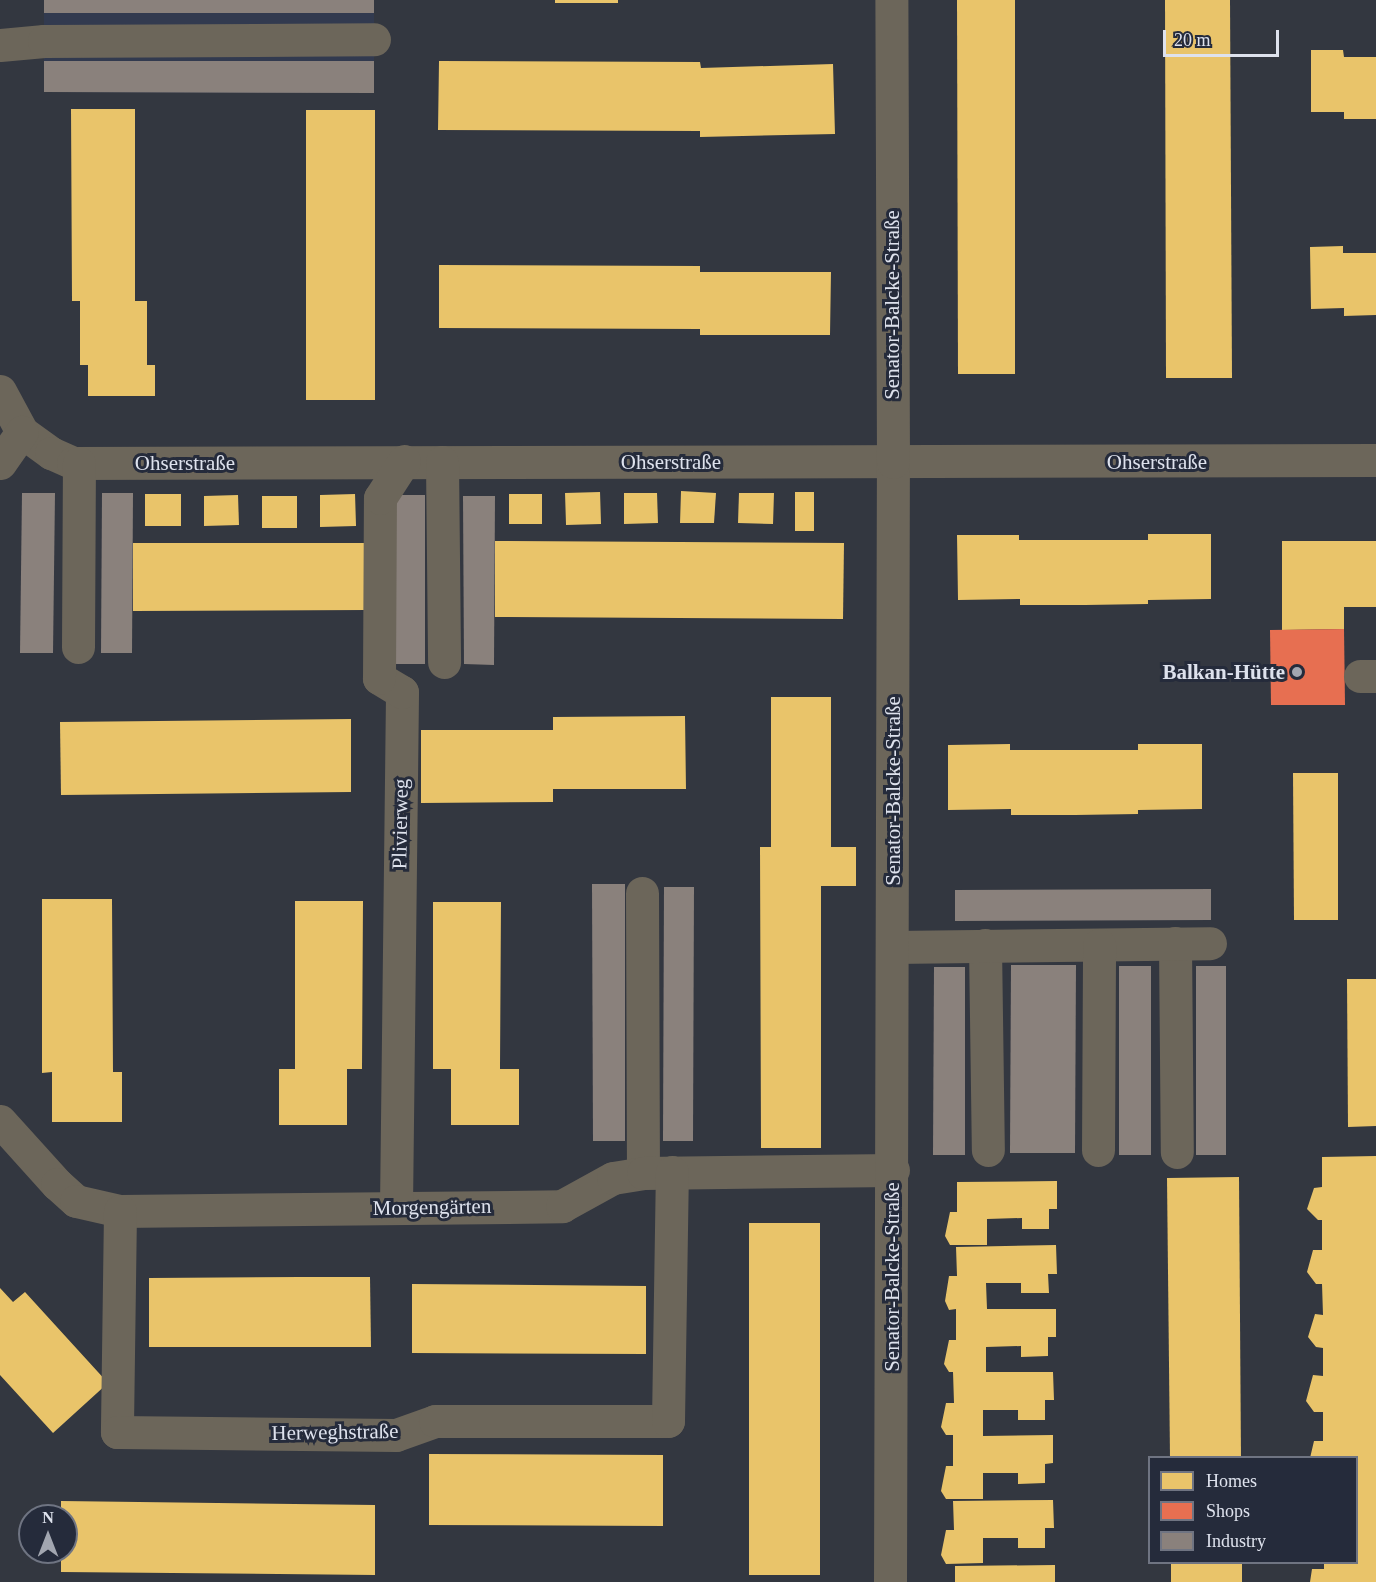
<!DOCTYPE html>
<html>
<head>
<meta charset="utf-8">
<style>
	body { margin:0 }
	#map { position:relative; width:1376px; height:1582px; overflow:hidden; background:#333740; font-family:Georgia,serif }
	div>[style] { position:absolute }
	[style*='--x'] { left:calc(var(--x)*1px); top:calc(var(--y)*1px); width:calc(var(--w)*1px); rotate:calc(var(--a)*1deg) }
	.built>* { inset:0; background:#323a4f }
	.homes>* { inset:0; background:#e9c46a }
	.shops>* { inset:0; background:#e76f51 }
	.industry>* { inset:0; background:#8a817c }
	.minor>* { height:33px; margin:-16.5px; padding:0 16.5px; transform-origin:16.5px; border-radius:16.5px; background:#6c665a }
	.dots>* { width:16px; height:16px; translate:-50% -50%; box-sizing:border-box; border:3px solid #252b3b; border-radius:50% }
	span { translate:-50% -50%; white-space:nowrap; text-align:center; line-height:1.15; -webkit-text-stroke:6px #252b3b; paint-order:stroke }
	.street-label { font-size:21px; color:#dee2ed }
	.poi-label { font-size:21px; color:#dee2ed; font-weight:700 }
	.right { translate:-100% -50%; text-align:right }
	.legend { position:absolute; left:1148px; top:1456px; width:210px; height:108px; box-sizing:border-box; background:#252b3b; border:2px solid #6f7482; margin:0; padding:8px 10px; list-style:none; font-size:18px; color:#dee2ed }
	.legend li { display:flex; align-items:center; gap:12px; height:30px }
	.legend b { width:30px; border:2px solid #6f7482 }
	.north { position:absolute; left:18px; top:1504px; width:60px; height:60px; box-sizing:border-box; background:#252b3b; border:2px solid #6f7482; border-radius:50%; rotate:0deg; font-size:16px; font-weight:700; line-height:24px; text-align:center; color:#dee2ed }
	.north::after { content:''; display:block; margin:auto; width:21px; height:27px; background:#a2a6b0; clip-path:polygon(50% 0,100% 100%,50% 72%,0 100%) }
	.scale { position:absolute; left:1163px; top:30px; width:116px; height:27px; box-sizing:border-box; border:3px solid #dee2ed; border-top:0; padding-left:8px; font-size:18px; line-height:21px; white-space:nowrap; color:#dee2ed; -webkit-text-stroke:4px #252b3b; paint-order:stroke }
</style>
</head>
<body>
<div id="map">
	<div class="built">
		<div style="clip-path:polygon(44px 0,374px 0,374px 93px,44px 92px)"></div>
	</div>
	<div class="homes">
		<div style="clip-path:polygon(555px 0,618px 0,618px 3px,555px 3px)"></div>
		<div style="clip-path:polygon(957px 0,1015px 0,1015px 374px,958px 374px)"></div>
		<div style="clip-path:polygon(1165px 0,1230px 0,1232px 378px,1166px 378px)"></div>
		<div style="clip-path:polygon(1311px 50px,1343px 50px,1344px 57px,1376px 57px,1376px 119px,1344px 119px,1344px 112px,1311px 112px)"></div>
		<div style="clip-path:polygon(439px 61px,700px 62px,701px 68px,833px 64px,835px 134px,700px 137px,700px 131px,438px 130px)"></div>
		<div style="clip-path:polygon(71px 109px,135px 109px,135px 301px,147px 301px,147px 365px,155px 365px,155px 396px,88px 396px,88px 365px,80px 365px,80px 301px,72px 301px)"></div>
		<div style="clip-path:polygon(306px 110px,375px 110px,375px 400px,306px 400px)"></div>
		<div style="clip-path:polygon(1343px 246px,1343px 253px,1376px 253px,1376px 315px,1344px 316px,1344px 308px,1311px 309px,1310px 247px)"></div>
		<div style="clip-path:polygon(439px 265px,700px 266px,700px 272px,831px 272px,830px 335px,700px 335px,700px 329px,439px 328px)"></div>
		<div style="clip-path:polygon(681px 491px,716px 493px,714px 523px,680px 523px)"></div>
		<div style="clip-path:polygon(600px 492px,601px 524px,566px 525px,565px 493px)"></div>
		<div style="clip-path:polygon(795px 492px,814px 492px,814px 531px,795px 531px)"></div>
		<div style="clip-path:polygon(624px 493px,657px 493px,658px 523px,624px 524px)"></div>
		<div style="clip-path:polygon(739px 493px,774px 493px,773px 524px,738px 523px)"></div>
		<div style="clip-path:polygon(145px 494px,181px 494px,181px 526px,145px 526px)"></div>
		<div style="clip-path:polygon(355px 494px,356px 526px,320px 527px,320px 495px)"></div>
		<div style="clip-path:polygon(509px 494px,542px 494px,542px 524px,509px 524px)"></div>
		<div style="clip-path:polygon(238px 495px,239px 525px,204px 526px,204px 496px)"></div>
		<div style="clip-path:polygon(262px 496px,297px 496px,297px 528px,262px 528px)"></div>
		<div style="clip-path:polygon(1148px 534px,1211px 534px,1211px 599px,1148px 600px,1148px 604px,1085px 605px,1020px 605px,1020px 599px,958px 600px,957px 535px,1019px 535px,1019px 540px,1148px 540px)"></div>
		<div style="clip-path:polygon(495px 541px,844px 543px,843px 619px,495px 617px)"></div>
		<div style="clip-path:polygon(1282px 541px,1376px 541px,1376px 607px,1344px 607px,1344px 629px,1282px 630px)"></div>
		<div style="clip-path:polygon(133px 543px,368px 543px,367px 610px,133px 611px)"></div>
		<div style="clip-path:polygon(771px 697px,831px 697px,831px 847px,856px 847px,856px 886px,821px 886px,821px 1148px,761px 1148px,760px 847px,771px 847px)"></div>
		<div style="clip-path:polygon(685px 716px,686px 789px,553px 789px,553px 802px,421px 803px,421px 730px,553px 730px,553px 717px)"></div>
		<div style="clip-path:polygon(351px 719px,351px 792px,61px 795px,60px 722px)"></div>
		<div style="clip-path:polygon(1010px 744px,1010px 750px,1138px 750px,1138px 744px,1202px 744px,1202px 809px,1138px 810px,1138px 814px,1075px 815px,1011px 815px,1011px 809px,948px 810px,948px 745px)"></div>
		<div style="clip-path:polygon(1293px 773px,1338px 773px,1338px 920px,1294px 920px)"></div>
		<div style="clip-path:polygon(42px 899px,112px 899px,113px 1072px,122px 1072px,122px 1122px,52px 1122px,52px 1072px,42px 1073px)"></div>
		<div style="clip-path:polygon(295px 901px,363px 901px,362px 1069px,347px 1069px,347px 1125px,279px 1125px,279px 1069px,295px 1069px)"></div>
		<div style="clip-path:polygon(433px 902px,501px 902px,500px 1069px,519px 1069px,519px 1125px,451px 1125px,451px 1069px,433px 1069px)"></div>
		<div style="clip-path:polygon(1347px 979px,1376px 979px,1376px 1126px,1348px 1127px)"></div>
		<div style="clip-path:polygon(1376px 1156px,1376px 1582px,1310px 1582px,1312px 1569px,1324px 1569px,1324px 1563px,1356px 1562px,1356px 1458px,1310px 1458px,1314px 1441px,1323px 1441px,1323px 1412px,1314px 1412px,1306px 1401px,1313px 1375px,1323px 1376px,1323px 1348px,1316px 1347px,1308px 1337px,1315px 1314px,1323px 1315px,1322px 1284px,1316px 1284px,1307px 1272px,1313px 1250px,1322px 1250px,1322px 1220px,1318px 1220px,1307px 1209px,1314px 1188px,1322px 1187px,1322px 1157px)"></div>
		<div style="clip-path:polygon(1239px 1177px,1241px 1458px,1170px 1458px,1167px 1178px)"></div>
		<div style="clip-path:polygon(1057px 1181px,1057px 1209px,1049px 1209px,1049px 1229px,1022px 1229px,1022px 1218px,987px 1219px,987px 1245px,950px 1245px,945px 1236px,950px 1212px,957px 1212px,957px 1182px)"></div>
		<div style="clip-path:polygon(749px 1223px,820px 1223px,820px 1575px,749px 1575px)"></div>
		<div style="clip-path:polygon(1056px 1245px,1057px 1274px,1048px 1274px,1049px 1293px,1021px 1293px,1021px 1283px,986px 1283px,987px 1309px,1056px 1309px,1056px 1337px,1048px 1337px,1048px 1356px,1021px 1357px,1021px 1346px,986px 1347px,986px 1372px,1053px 1372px,1054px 1400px,1045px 1400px,1045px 1420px,1018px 1420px,1018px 1410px,983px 1410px,983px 1436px,1053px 1435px,1053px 1463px,1045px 1464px,1045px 1483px,1018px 1484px,1018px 1473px,983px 1473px,983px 1499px,946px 1499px,941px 1491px,946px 1466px,953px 1466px,953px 1435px,946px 1435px,941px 1427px,946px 1403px,954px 1403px,953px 1372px,949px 1372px,944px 1364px,949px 1340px,956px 1340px,956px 1309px,949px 1310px,945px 1301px,949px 1276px,957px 1276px,956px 1247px)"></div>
		<div style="clip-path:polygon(300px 1277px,370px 1277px,371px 1347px,149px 1347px,149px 1278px)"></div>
		<div style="clip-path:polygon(412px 1284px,646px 1286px,646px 1354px,412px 1353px)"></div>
		<div style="clip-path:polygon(0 1288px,13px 1302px,25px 1292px,108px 1383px,53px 1433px,0 1375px)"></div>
		<div style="clip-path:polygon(429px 1454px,663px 1455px,663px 1526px,429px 1525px)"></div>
		<div style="clip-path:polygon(1053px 1500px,1054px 1528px,1045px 1528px,1045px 1548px,1018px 1548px,1018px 1538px,983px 1538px,983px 1563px,946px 1564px,941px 1555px,946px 1530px,954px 1530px,953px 1501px)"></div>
		<div style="clip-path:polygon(61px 1501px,375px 1505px,375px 1575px,61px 1572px,61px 1552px,66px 1552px,66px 1516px,61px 1516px)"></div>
		<div style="clip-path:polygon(1171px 1563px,1242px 1563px,1242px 1582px,1171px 1582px)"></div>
		<div style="clip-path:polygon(1055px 1565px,1055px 1582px,955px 1582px,955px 1566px)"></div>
	</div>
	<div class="shops">
		<div style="clip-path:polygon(1344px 629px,1345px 705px,1271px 705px,1270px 630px)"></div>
	</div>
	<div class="industry">
		<div style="clip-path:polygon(44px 0,374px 0,374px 13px,44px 13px)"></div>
		<div style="clip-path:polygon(44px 61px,374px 61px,374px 93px,44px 92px)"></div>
		<div style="clip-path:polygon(22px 493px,55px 493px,53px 653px,20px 653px)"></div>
		<div style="clip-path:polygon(102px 493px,133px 493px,132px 653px,101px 653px)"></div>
		<div style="clip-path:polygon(395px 495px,425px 495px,425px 664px,394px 664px)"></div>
		<div style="clip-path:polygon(463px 496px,495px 496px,494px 665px,464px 664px)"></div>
		<div style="clip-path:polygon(592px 884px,625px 884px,625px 1141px,593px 1141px)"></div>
		<div style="clip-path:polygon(664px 887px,694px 887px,693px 1141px,663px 1141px)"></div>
		<div style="clip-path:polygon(1211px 889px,1211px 920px,955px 921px,955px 890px)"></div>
		<div style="clip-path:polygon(1011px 965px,1076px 965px,1075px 1153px,1010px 1153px)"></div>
		<div style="clip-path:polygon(1119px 966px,1151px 966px,1151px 1155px,1119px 1155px)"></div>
		<div style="clip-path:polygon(1196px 966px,1226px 966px,1226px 1155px,1196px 1155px)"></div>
		<div style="clip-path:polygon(934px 967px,965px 967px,965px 1155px,933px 1155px)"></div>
	</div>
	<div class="minor">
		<div style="--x:0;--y:45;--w:44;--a:-5.2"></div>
		<div style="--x:44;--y:41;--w:330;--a:-0.3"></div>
		<div style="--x:0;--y:391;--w:47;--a:61.8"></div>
		<div style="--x:22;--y:432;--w:36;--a:36"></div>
		<div style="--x:51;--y:453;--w:24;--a:24"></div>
		<div style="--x:73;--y:463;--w:1303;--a:-0.13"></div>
		<div style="--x:442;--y:462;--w:200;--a:89.4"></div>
		<div style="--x:0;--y:463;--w:38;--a:-55"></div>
		<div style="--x:78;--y:647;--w:184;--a:-89.7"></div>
		<div style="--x:1360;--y:676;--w:16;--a:0"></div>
		<div style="--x:642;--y:893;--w:280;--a:89.8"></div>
		<div style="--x:1175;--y:943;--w:209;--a:89.5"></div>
		<div style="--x:985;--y:945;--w:205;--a:89.2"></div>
		<div style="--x:893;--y:947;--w:317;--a:-0.7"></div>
		<div style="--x:0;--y:1121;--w:85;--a:47.9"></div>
		<div style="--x:57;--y:1184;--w:25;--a:42"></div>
		<div style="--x:76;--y:1201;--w:45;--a:12.8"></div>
		<div style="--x:120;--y:1211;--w:442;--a:-0.6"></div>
		<div style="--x:562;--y:1206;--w:58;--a:-28.8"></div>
		<div style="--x:613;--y:1178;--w:30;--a:-9"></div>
		<div style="--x:643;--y:1173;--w:250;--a:-0.7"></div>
		<div style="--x:1098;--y:1150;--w:205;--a:-89.7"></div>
		<div style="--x:396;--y:1207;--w:515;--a:-89.33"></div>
		<div style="--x:402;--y:692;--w:27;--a:-149"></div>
		<div style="--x:379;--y:678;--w:180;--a:-89.7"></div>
		<div style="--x:380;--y:498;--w:44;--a:-57"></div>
		<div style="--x:120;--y:1211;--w:221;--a:90.8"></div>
		<div style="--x:117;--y:1432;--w:279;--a:0.6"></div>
		<div style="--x:396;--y:1435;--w:41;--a:-19.7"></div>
		<div style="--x:435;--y:1421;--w:233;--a:0"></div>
		<div style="--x:668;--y:1421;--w:249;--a:-89.1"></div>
		<div style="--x:890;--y:1582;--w:1120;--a:-89.85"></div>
		<div style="--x:893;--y:462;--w:462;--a:-90.2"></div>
	</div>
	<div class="dots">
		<div style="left:1297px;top:672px;background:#a2a6b0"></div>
	</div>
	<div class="street-label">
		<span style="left:892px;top:305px;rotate:-90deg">Senator-Balcke-Straße</span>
		<span style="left:671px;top:462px">Ohserstraße</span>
		<span style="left:1157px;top:462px">Ohserstraße</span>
		<span style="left:185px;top:463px">Ohserstraße</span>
		<span style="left:893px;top:791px;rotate:-90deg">Senator-Balcke-Straße</span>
		<span style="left:400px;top:824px;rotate:-89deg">Plivierweg</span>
		<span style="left:432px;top:1207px;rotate:-1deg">Morgengärten</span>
		<span style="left:892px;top:1277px;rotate:-90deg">Senator-Balcke-Straße</span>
		<span style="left:335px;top:1432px;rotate:-1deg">Herweghstraße</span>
	</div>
	<div class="poi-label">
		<span class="right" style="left:1285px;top:672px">Balkan-Hütte</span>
	</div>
	<ul class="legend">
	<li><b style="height:16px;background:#e9c46a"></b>Homes</li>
	<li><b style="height:16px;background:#e76f51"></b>Shops</li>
	<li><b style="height:16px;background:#8a817c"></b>Industry</li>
	</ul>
	<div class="north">N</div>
	<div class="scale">20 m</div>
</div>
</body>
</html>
